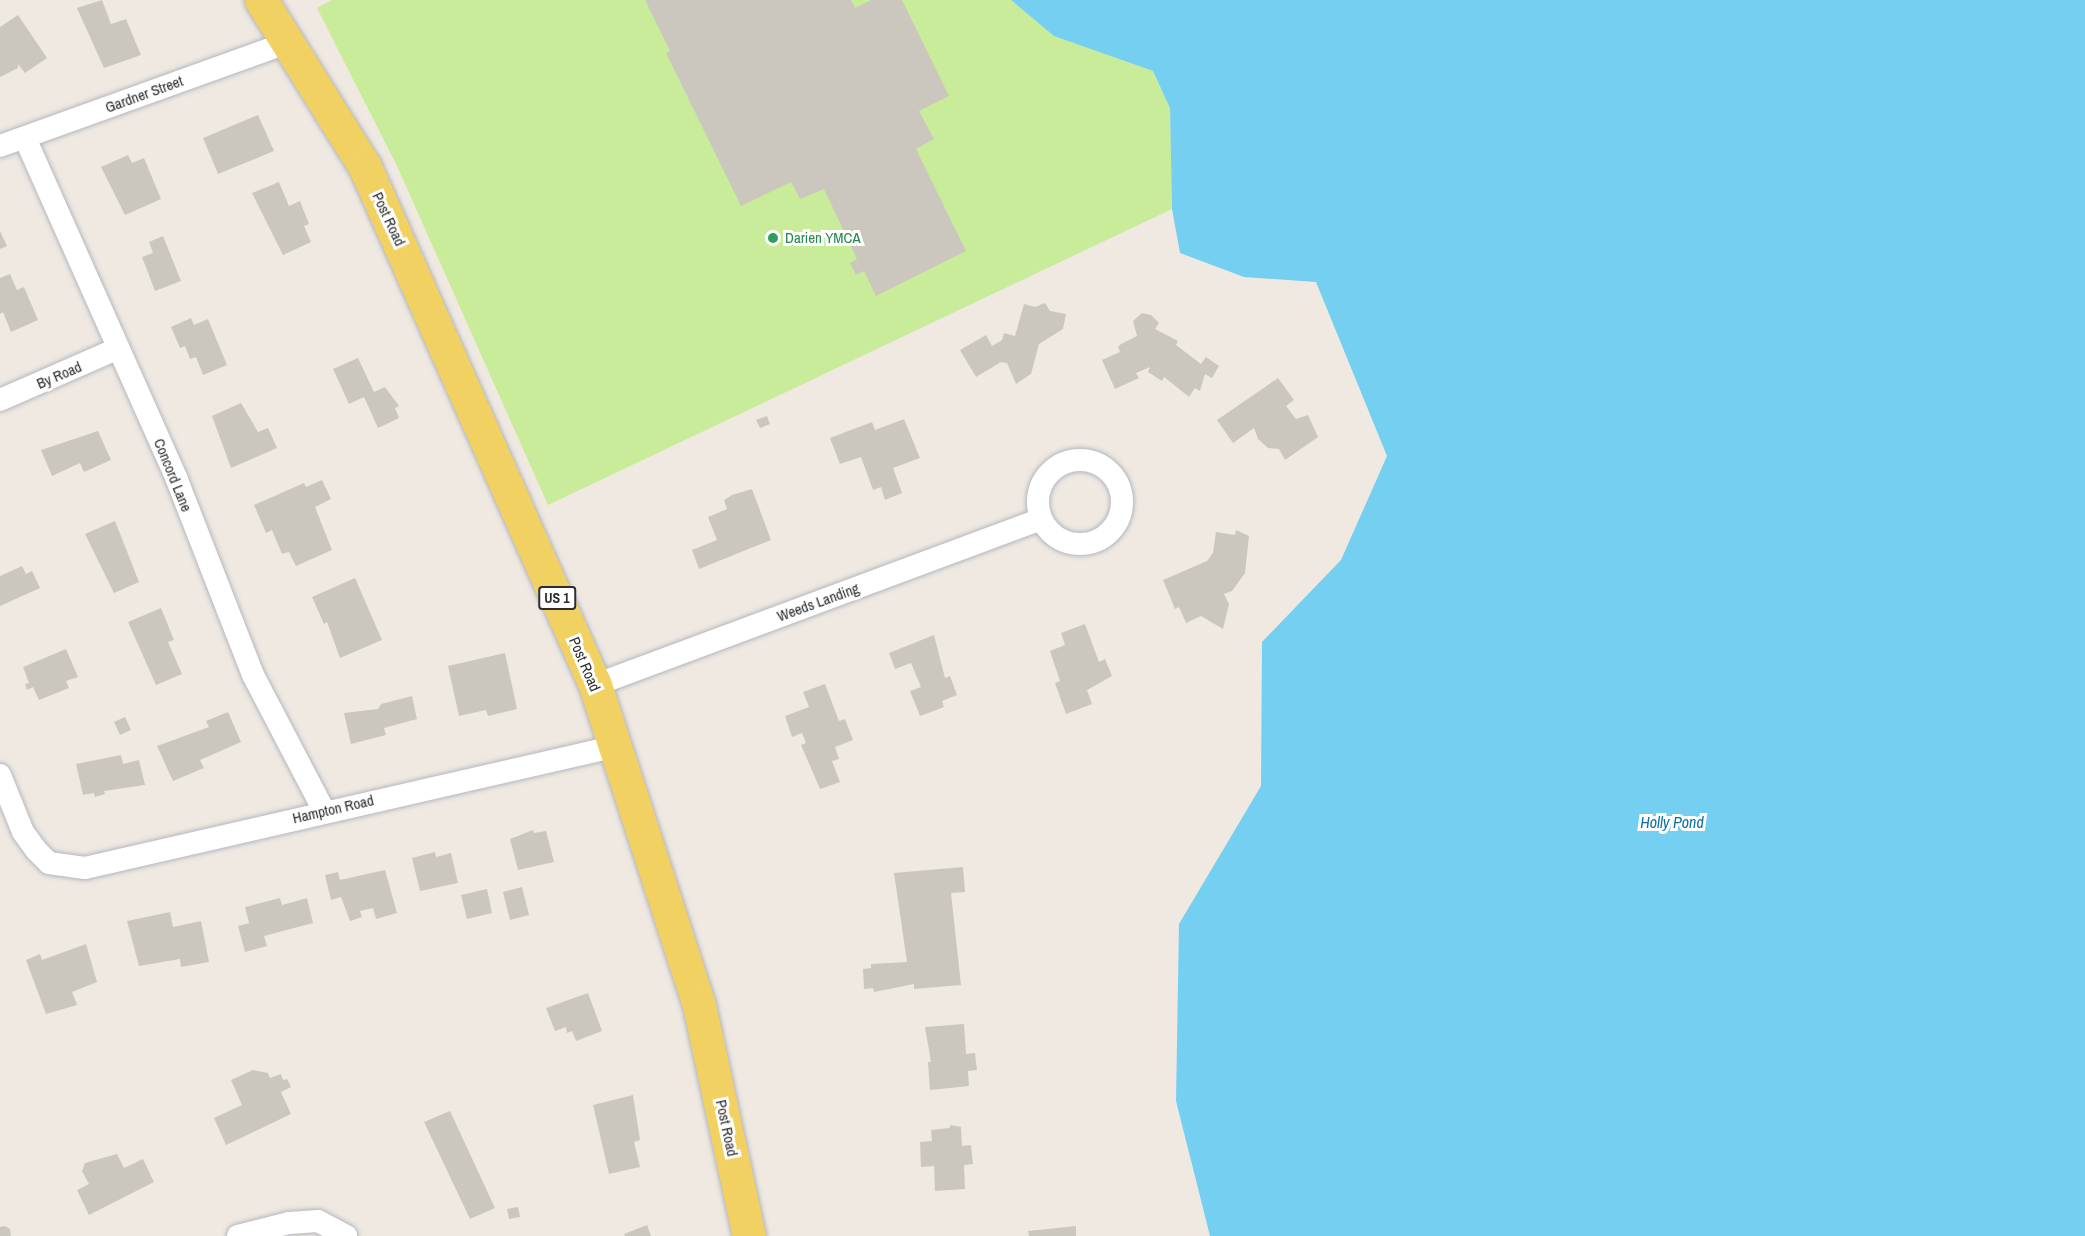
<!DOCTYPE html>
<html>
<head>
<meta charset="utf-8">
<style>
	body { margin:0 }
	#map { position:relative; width:2085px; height:1236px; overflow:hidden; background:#efe9e1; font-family:"Archivo Narrow",sans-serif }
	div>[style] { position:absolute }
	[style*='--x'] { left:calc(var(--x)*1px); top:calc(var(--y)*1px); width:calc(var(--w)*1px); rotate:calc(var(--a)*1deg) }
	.pitch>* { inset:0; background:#c9ec9a }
	.water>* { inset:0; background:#75cff0 }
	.building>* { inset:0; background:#cbc7bf }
	.roads { filter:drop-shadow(0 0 2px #b4b7c1) drop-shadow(0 0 2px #b4b7c1) }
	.minor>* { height:22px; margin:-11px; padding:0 11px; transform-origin:11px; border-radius:11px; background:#fff }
	.minor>.ring { margin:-11px; padding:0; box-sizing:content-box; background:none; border:22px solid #fff; border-radius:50% }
	.primary>* { height:33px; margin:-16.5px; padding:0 16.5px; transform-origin:16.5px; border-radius:16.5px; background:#f2d163 }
	.dots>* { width:16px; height:16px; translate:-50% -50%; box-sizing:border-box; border:3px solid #fff; border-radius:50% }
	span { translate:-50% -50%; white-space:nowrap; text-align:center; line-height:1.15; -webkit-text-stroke:6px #fff; paint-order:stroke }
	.shield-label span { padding:2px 4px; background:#fff; border:2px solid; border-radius:4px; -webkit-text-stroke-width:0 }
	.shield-label { font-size:14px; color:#2e2e2e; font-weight:700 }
	.street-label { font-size:15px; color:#2e2e2e }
	.leisure-label { font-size:15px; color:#27864d }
	.left { translate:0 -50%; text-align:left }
	.water-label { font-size:16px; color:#0d6fa3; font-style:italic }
</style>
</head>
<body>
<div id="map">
	<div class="pitch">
		<div style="clip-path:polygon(332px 0,1011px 0,1055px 36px,1153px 71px,1170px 107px,1172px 209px,548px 505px,397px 166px,317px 8px)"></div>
	</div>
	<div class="water">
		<div style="clip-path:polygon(1011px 0,2085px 0,2085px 1236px,1210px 1236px,1176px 1101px,1179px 924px,1261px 786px,1262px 642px,1341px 560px,1387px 456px,1316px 282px,1244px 277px,1180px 253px,1172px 209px,1170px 108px,1153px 71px,1054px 36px)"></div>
	</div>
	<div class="building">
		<div style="clip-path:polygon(102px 0,111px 24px,126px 19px,141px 55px,104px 68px,77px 8px)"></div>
		<div style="clip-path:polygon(645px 0,851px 0,855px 8px,871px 0,902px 0,949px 96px,919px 111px,934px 139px,916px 149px,966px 251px,876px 296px,864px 271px,856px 275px,850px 263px,857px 259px,824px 189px,800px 199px,791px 182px,741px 206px,666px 53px,670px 51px)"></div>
		<div style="clip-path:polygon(18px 15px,47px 58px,25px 73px,18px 64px,18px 68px,0 77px,0 27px)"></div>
		<div style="clip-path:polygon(258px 115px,274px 151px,218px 174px,203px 138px)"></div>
		<div style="clip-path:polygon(128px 155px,132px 163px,144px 158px,161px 199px,125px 215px,101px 167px)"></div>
		<div style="clip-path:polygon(279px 182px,289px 206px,300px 201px,309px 224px,304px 226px,311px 242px,283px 255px,252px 193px)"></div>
		<div style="clip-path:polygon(0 231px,7px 246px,0 249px)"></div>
		<div style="clip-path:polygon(163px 236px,181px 281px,155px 291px,142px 257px,153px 253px,149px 242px)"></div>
		<div style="clip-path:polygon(10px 274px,17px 290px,24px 287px,38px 320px,11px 332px,3px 312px,0 314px,0 278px)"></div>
		<div style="clip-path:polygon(1045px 303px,1050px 311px,1066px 314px,1063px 329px,1039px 344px,1031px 374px,1016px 384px,1007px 363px,1001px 362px,976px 377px,960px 350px,986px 335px,992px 346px,1002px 340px,1004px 333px,1015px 336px,1024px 304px,1035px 307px)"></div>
		<div style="clip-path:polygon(1142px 313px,1151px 315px,1159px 323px,1155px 329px,1178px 341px,1176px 345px,1201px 364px,1206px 357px,1219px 366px,1212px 378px,1205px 374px,1200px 391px,1195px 388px,1189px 397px,1164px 377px,1162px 381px,1148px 372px,1150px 367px,1136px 373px,1139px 378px,1115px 389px,1102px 360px,1120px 352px,1118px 347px,1121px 344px,1137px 336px,1133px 321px)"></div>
		<div style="clip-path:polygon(191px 318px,194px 325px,208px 319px,227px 365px,203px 375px,196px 357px,190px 359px,185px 346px,180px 348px,171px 327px)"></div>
		<div style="clip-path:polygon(358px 358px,374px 392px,385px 387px,399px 406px,395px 408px,399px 418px,378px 428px,364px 397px,349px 404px,333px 369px)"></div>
		<div style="clip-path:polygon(1278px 378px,1294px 400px,1286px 406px,1296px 419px,1308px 415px,1318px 437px,1285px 460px,1279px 449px,1268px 448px,1258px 439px,1254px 428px,1233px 443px,1217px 420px)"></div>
		<div style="clip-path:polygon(241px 403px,258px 432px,268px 428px,277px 448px,231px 468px,212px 416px)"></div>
		<div style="clip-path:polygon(767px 416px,770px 424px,760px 428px,756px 420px)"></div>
		<div style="clip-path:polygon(904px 419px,920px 458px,893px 468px,902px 493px,885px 500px,881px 487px,873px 490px,861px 457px,840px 464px,830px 438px,872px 422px,875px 430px)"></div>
		<div style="clip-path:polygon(98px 431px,111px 460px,84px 472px,80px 463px,52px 476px,41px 450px)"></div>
		<div style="clip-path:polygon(322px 480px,331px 499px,315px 507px,332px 550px,296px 566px,289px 552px,282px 554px,272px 530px,266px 533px,254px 505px,304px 483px,306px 487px)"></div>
		<div style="clip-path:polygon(752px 489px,771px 540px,699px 569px,692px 550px,717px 540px,708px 517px,727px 509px,724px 500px,732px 495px)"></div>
		<div style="clip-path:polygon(115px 521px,139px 582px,114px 593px,85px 534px)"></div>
		<div style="clip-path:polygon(1236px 530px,1249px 536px,1245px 573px,1232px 591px,1224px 594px,1229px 604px,1223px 629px,1201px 616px,1186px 623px,1179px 607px,1175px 609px,1163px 580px,1207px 561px,1213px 553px,1216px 532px,1235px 535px)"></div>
		<div style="clip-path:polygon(22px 566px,26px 574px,32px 571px,40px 588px,0 606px,0 576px)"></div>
		<div style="clip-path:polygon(355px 578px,382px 640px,340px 658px,327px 622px,324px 624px,312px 597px)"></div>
		<div style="clip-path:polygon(161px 608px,174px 640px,168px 642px,182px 674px,156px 685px,128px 622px)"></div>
		<div style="clip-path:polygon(1085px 624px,1099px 662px,1105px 659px,1112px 676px,1087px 690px,1092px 704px,1066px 714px,1055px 683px,1060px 681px,1050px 651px,1065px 645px,1061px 633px)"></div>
		<div style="clip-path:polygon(934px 635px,945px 678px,950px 676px,957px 695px,942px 701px,944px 707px,920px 716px,910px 691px,921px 687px,911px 663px,895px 669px,889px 653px)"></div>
		<div style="clip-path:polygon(66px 649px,78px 677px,66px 681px,69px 688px,39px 700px,33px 687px,27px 690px,25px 684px,29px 683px,23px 667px)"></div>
		<div style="clip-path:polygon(505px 653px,517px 709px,488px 716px,486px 710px,459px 716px,448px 666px)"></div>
		<div style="clip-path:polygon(825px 684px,839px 721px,845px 719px,853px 740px,835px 747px,839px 759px,832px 761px,840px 782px,820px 789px,801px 745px,806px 743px,802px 733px,792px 737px,785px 716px,809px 707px,803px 692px)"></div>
		<div style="clip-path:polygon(412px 696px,417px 719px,384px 728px,386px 735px,351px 744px,344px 713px,378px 709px,381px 704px)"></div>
		<div style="clip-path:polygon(228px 712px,241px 742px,200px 760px,204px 768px,173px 781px,157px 746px,209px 727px,206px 721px)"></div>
		<div style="clip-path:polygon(125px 717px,131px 730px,120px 735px,114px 722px)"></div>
		<div style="clip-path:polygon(121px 755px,123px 764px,139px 760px,145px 785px,104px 791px,105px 794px,95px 797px,94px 793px,83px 795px,76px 764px)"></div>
		<div style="clip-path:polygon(533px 830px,534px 833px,546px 831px,554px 862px,518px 870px,510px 839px)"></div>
		<div style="clip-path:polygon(435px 852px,436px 857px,451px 853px,458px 883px,420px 891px,412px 858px)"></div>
		<div style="clip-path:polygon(963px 867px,965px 892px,951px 893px,961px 985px,914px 989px,914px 984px,874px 992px,873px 988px,864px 989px,863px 969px,871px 968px,871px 964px,907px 962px,894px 873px)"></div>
		<div style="clip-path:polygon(385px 870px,397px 913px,376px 919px,373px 908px,360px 911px,362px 917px,350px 921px,341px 897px,331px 900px,325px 875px,338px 872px,340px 880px)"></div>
		<div style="clip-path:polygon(522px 887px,529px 915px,510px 920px,503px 892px)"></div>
		<div style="clip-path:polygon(487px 889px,492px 913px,467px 919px,461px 895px)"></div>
		<div style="clip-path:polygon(280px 898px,282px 905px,307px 898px,313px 923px,264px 936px,267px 946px,245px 952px,238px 926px,249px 923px,245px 907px)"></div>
		<div style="clip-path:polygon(170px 912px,173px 927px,201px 921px,209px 962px,181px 967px,180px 959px,139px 966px,127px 921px)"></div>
		<div style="clip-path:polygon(86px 944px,97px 982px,72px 992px,77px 1005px,46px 1014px,26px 960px,40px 954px,42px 960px)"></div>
		<div style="clip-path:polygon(588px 993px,602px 1031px,576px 1041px,572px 1031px,567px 1033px,566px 1027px,555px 1031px,546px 1008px)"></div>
		<div style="clip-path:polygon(964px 1024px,966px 1054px,975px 1053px,977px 1070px,968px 1071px,969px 1086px,930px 1090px,928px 1062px,931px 1062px,925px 1027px)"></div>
		<div style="clip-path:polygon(253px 1070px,268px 1073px,270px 1078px,281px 1074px,283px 1080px,287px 1079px,291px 1087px,281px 1092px,291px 1114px,226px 1145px,214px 1118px,242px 1105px,231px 1080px)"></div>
		<div style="clip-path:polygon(633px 1095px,640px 1140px,634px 1142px,640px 1167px,609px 1174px,593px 1105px)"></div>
		<div style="clip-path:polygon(450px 1111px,495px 1208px,470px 1219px,424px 1122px)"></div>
		<div style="clip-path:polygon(951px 1125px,961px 1127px,962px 1146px,971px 1145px,973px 1164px,964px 1165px,965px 1189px,935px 1191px,934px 1166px,921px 1167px,920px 1142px,932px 1141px,931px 1130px,949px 1128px)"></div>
		<div style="clip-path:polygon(117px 1154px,124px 1168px,143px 1159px,154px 1182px,89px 1215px,77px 1190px,89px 1184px,82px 1171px,85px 1163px)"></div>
		<div style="clip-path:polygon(518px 1207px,520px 1217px,509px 1219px,507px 1209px)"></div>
		<div style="clip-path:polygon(647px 1225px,651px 1236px,625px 1236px,624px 1234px)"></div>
		<div style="clip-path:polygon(5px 1226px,10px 1229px,11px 1236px,0 1236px,0 1227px)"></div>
		<div style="clip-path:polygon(1076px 1226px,1076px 1236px,1029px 1236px,1028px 1231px)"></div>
	</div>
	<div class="roads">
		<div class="minor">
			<div style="--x:25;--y:138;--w:374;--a:66"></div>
			<div style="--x:177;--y:480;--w:209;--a:68.7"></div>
			<div style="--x:253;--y:675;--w:153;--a:62.4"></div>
			<div style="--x:0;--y:146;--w:307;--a:-19.8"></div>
			<div style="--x:0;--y:400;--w:128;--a:-23.6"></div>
			<div class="ring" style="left:1038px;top:460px;width:62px;height:62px"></div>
			<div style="--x:595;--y:685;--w:476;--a:-20.4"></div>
			<div style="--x:0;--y:775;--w:61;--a:68"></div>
			<div style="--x:23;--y:832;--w:22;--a:54"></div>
			<div style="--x:36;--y:850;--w:18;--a:45"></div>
			<div style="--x:49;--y:863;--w:36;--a:8"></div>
			<div style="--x:85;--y:868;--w:546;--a:-12.92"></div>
			<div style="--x:238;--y:1236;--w:53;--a:-14.3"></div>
			<div style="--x:289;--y:1223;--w:29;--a:-4"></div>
			<div style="--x:318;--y:1221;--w:32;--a:28"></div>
		</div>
		<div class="primary">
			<div style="--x:261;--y:0;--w:197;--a:58.1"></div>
			<div style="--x:365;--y:167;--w:567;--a:66.06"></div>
			<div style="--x:595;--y:685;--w:336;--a:72"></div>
			<div style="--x:699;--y:1005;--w:236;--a:77.8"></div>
		</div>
	</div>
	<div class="dots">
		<div style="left:773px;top:238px;background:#2e9e5b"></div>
	</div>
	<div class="shield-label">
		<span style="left:557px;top:598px">US 1</span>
	</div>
	<div class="street-label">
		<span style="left:144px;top:94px;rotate:-20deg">Gardner Street</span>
		<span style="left:389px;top:219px;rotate:65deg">Post Road</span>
		<span style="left:59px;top:375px;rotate:-23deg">By Road</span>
		<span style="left:173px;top:475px;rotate:68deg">Concord Lane</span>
		<span style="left:818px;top:602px;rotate:-20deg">Weeds Landing</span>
		<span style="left:585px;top:664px;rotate:67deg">Post Road</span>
		<span style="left:333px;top:809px;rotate:-13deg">Hampton Road</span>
		<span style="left:727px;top:1128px;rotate:78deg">Post Road</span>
	</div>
	<div class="leisure-label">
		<span class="left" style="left:785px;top:238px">Darien YMCA</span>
	</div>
	<div class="water-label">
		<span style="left:1672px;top:822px">Holly Pond</span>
	</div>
</div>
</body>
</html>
